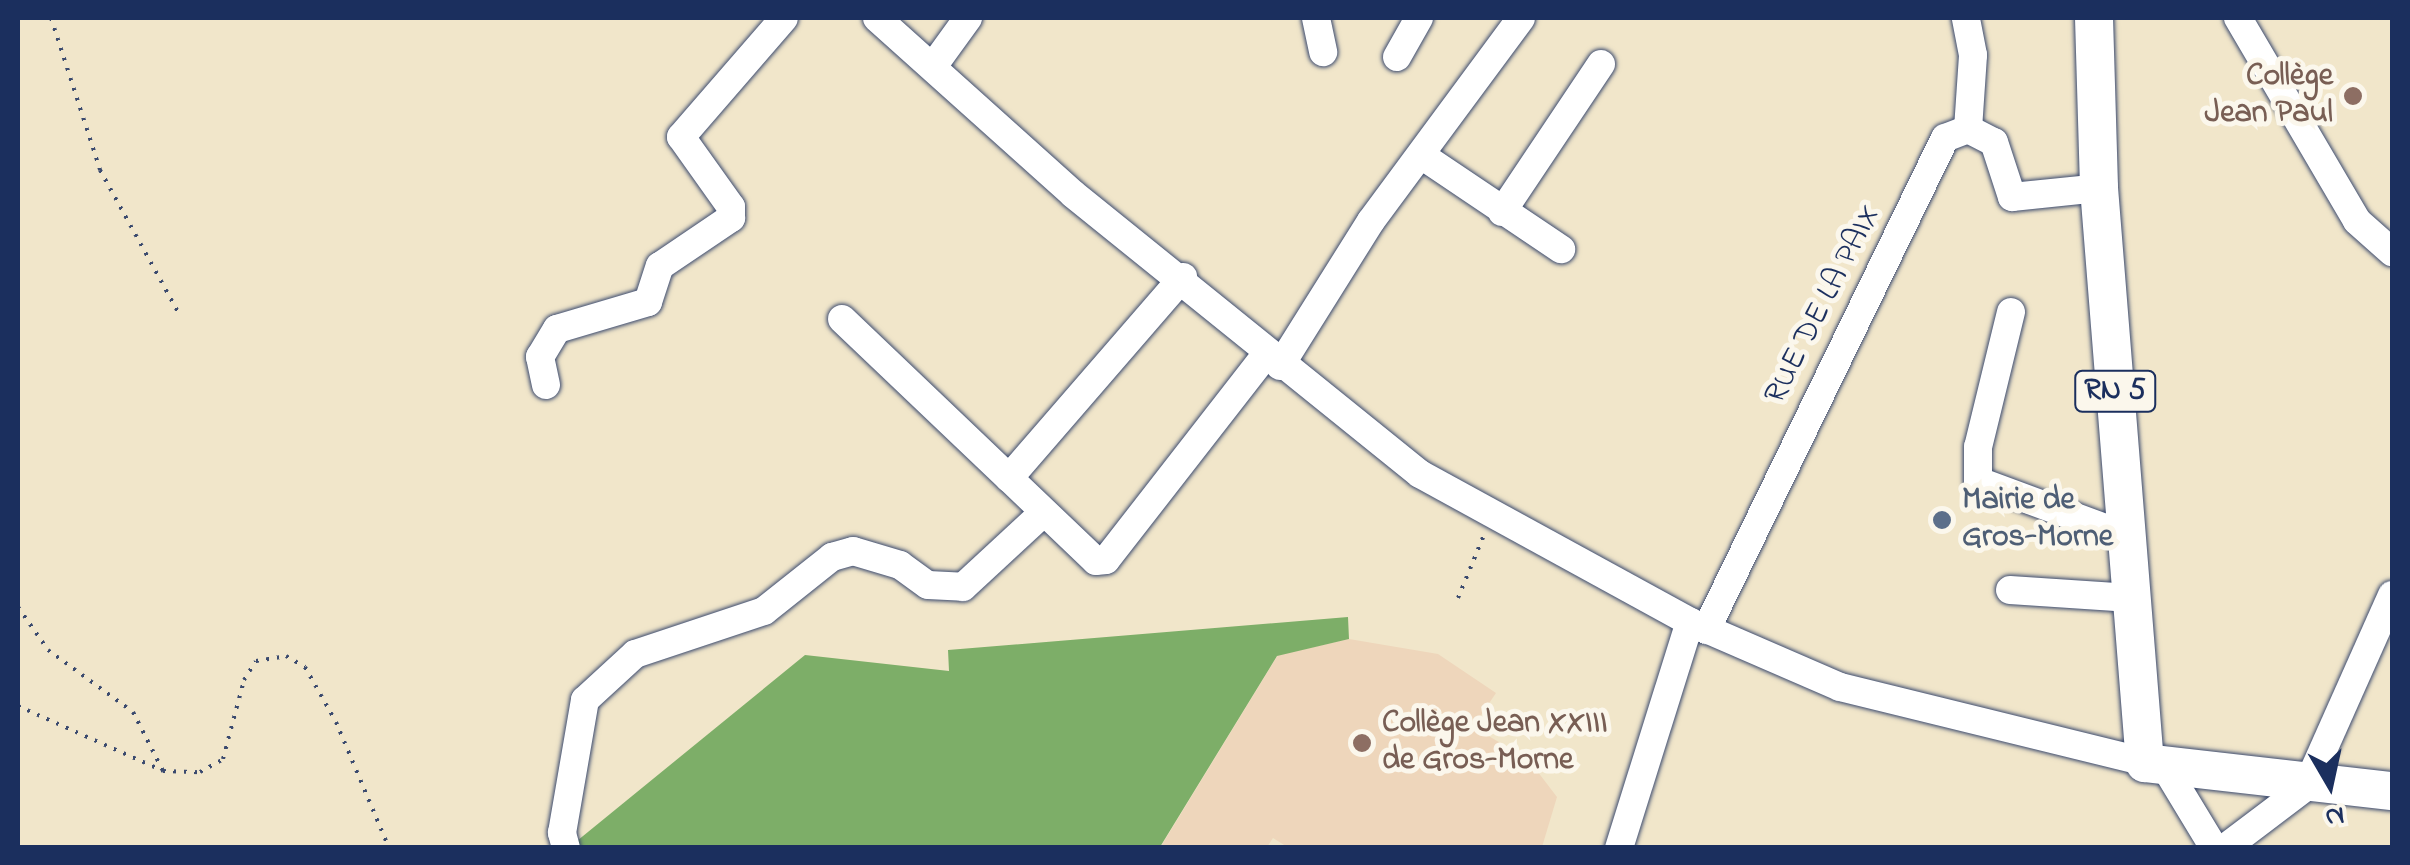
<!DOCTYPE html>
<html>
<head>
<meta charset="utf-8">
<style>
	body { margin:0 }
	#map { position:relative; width:2410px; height:865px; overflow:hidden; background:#f1e6ca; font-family:"Indie Flower",sans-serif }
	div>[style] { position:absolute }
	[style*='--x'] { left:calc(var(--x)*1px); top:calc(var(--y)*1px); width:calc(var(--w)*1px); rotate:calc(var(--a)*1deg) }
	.built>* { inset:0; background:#eed6bb }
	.forest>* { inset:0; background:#7dae68 }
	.path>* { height:4px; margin-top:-2px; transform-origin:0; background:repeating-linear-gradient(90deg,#3b4a6e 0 2.5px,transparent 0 10.5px) }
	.roads { filter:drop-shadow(0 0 2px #3b4a6e) drop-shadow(0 0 2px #3b4a6e) }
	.minor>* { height:28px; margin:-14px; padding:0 14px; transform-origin:14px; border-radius:14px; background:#fff }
	.major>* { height:38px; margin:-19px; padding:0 19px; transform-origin:19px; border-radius:19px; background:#fff }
	.dots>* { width:28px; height:28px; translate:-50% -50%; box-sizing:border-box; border:5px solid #fbf7ec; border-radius:50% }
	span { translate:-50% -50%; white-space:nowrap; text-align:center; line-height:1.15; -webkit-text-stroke:10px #fbf7ec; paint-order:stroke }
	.shield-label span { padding:2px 8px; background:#fbf7ec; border:2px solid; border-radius:8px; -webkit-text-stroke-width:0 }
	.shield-label { font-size:30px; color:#1b2f5e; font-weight:700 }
	.education-label { font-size:32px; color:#785e54; font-weight:700 }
	.right { translate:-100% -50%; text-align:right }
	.left { translate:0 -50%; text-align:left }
	.street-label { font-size:32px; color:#1b2f5e }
	.service-label { font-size:32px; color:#4e5e75; font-weight:700 }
	.frame { position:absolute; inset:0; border:20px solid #1b2f5e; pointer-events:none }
	.north { position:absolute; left:2280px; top:735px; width:100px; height:100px; -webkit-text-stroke:8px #fbf7ec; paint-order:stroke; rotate:171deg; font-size:28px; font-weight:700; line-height:40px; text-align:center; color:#1b2f5e }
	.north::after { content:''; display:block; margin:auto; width:35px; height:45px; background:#1b2f5e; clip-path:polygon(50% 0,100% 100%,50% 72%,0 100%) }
</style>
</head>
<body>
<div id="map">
	<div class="built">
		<div style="clip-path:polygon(1349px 639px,1438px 654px,1496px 693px,1473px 727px,1528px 759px,1557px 797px,1542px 847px,1289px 848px,1273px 838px,1267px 847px,1160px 848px,1278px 655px)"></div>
	</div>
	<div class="forest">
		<div style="clip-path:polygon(1348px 617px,1349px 639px,1277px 656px,1160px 847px,572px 845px,805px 655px,949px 671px,948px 650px)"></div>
	</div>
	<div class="path">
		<div style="--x:51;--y:18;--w:160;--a:72.1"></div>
		<div style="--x:100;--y:170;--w:162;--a:61.2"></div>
		<div style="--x:1458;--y:598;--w:68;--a:-67.6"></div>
		<div style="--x:18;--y:607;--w:52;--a:55.1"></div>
		<div style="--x:48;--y:650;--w:105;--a:36.1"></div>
		<div style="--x:133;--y:712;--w:66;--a:63"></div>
		<div style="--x:18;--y:706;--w:159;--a:24.1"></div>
		<div style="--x:163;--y:771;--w:37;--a:2"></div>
		<div style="--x:200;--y:772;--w:26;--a:-29"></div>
		<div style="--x:223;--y:759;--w:82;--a:-75.1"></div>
		<div style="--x:244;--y:680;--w:22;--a:-58"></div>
		<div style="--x:256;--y:661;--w:30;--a:-9"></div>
		<div style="--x:286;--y:656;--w:22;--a:30"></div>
		<div style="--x:305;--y:667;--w:63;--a:60.6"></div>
		<div style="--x:336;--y:722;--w:137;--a:67.2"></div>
	</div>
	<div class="roads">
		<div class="minor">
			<div style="--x:877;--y:18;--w:263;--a:41.9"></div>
			<div style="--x:1073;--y:194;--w:446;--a:38.9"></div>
			<div style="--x:1420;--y:474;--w:308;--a:28.7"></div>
			<div style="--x:1690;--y:622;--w:163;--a:23.4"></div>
			<div style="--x:1840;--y:687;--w:335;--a:13.8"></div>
			<div style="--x:2165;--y:767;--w:95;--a:58.8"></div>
			<div style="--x:1316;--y:18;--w:35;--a:78"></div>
			<div style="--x:2238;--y:18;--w:235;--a:59.6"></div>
			<div style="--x:2357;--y:221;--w:47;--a:41.5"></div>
			<div style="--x:1397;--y:57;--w:45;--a:-60.6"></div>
			<div style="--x:934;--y:65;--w:58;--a:-54.1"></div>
			<div style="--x:1968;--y:129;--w:29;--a:27"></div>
			<div style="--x:1994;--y:142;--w:58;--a:71.9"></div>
			<div style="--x:2012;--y:197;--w:87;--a:-5.9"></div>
			<div style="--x:1421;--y:155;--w:169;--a:33.9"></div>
			<div style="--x:1502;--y:212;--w:178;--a:-56.2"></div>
			<div style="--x:2011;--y:312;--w:139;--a:103.7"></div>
			<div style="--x:1978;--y:447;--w:34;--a:90"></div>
			<div style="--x:1978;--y:481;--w:159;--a:20.3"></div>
			<div style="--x:842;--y:319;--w:231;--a:43.6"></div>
			<div style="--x:1009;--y:478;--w:266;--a:-49.1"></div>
			<div style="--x:1280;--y:366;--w:171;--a:-57.9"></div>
			<div style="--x:1371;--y:221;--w:252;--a:-53.5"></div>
			<div style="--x:546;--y:385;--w:29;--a:-102"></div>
			<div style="--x:540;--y:357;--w:33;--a:-59"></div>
			<div style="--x:557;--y:329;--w:95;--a:-16.5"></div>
			<div style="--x:648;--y:302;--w:38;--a:-72"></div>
			<div style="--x:660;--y:266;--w:86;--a:-34.1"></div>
			<div style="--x:731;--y:218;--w:11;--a:-90"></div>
			<div style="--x:731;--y:207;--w:86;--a:-125.5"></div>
			<div style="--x:681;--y:137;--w:157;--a:-49.1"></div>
			<div style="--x:1009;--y:478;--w:120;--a:43.7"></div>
			<div style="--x:1096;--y:561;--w:10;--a:-6"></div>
			<div style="--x:1106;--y:560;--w:262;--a:-52.1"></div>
			<div style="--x:2010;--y:590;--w:121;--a:3.8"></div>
			<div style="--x:1706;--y:630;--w:547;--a:-64.09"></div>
			<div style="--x:1945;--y:138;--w:25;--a:-21"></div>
			<div style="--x:1968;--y:129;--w:74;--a:-86.1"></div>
			<div style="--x:1973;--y:55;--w:38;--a:-101"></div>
			<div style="--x:566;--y:848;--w:16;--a:-105"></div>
			<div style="--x:562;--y:833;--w:135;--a:-80.2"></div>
			<div style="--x:585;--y:700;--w:68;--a:-42.6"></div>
			<div style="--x:635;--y:654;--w:136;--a:-18.4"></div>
			<div style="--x:764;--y:611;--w:87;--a:-38.5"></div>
			<div style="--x:832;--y:557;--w:22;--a:-16"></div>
			<div style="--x:853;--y:551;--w:49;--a:16.6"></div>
			<div style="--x:900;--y:565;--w:34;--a:36"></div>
			<div style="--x:928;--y:585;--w:35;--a:3"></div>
			<div style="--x:963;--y:587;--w:109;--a:-42.8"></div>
			<div style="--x:1619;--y:848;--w:237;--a:-72.6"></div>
			<div style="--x:2225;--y:848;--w:103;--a:-37.1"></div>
			<div style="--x:2307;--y:786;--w:209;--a:-66"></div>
		</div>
		<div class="major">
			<div style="--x:2094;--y:18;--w:170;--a:88.3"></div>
			<div style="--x:2099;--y:188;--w:577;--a:85.43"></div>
			<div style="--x:2145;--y:763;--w:249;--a:6.5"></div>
		</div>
	</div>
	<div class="dots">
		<div style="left:2353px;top:96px;background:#8d6e63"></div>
		<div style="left:1942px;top:520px;background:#5c6f8a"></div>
		<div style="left:1362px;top:743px;background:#8d6e63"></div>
	</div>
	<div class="shield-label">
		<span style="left:2115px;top:391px">RN 5</span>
	</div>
	<div class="education-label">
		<span class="right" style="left:2333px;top:96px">Collège<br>Jean Paul</span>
		<span class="left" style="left:1382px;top:743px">Collège Jean XXIII<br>de Gros-Morne</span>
	</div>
	<div class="street-label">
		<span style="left:1824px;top:305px;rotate:-63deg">RUE DE LA PAIX</span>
	</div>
	<div class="service-label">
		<span class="left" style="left:1962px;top:520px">Mairie de<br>Gros-Morne</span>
	</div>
	<div class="frame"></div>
	<div class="north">N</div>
</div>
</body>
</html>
